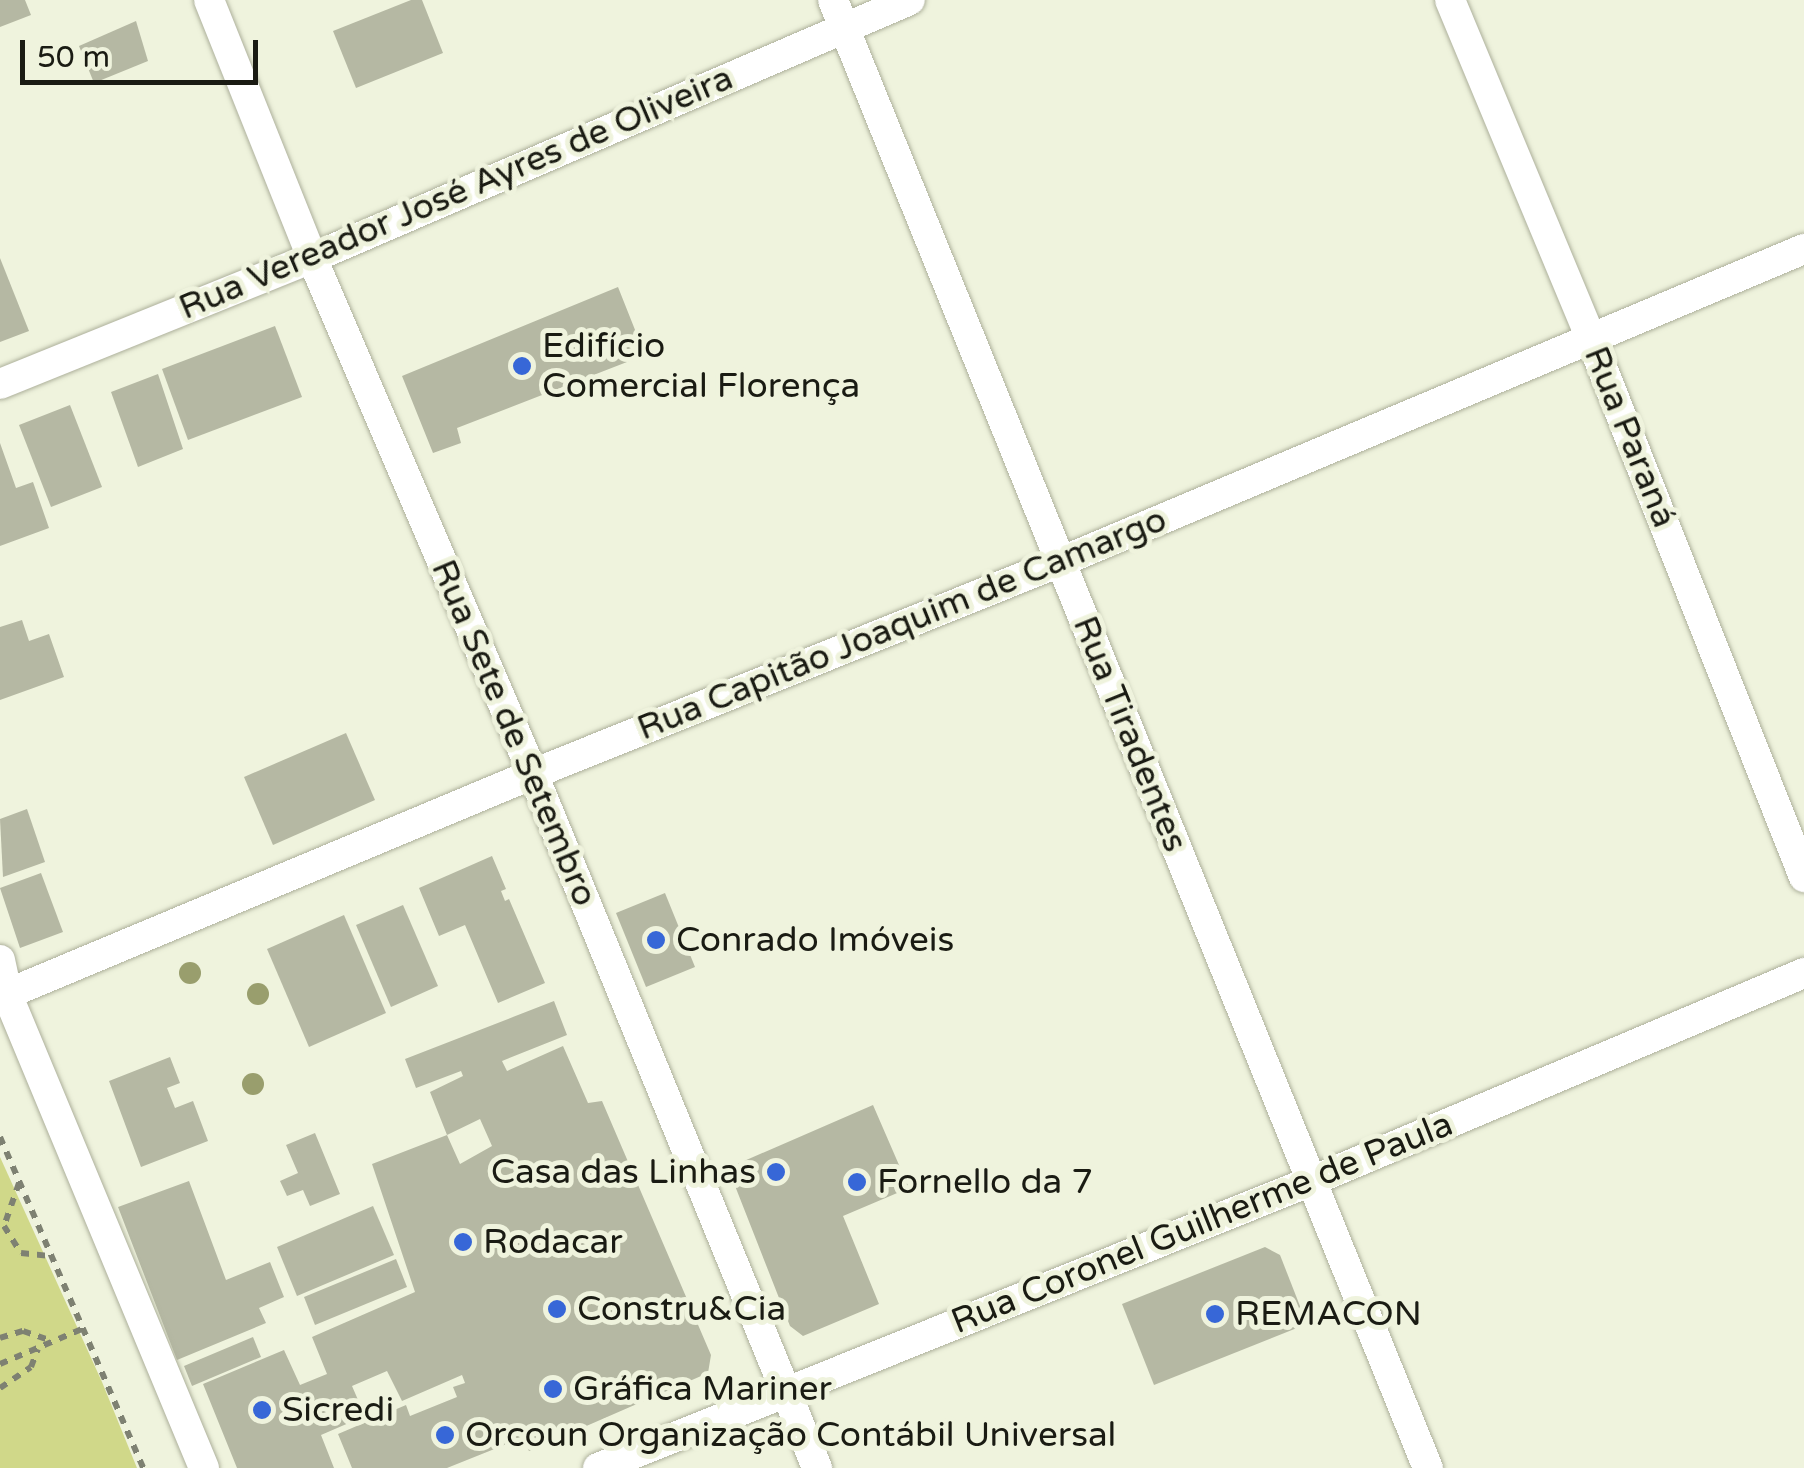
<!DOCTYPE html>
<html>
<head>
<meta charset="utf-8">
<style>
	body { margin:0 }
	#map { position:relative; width:1804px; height:1468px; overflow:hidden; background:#eff3dd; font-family:"Varela Round",sans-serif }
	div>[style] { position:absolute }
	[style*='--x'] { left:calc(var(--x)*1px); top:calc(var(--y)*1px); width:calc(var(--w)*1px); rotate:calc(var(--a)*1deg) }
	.green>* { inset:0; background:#d0d889 }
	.building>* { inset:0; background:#b5b8a3 }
	.path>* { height:6px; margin-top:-3px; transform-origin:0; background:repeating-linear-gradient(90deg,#7e8172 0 8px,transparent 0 16px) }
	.roads { filter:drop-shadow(0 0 2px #adb09b) drop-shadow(0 0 2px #adb09b) }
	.minor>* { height:30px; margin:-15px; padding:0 15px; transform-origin:15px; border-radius:15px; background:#fff }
	.trees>* { width:22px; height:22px; margin:-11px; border-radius:50%; background:#999e6d }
	.dots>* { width:28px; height:28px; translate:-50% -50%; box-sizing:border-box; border:5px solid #eff3dd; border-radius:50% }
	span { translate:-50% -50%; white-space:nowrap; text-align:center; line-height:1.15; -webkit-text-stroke:10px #eff3dd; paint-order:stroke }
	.street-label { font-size:35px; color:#1a1b13 }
	.poi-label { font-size:35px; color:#1a1b13 }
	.left { translate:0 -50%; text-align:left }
	.right { translate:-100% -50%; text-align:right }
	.scale { position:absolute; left:20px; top:40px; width:238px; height:45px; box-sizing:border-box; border:5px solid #1a1b13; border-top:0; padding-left:12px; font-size:30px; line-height:35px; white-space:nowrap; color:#1a1b13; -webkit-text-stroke:8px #eff3dd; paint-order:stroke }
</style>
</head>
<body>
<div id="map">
	<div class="green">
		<div style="clip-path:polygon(0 1157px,102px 1382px,137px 1468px,0 1468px)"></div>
	</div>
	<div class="building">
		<div style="clip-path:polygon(0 0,25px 0,31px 15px,0 27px)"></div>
		<div style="clip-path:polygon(411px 0,422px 0,443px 53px,356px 88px,333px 31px)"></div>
		<div style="clip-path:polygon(136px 21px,148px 61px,94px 83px,79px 46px)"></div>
		<div style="clip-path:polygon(0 258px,29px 331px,0 342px)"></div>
		<div style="clip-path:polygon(618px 287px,645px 355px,457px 428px,461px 443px,433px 453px,402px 376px)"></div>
		<div style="clip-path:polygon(275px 326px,302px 397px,188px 440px,162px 369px)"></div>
		<div style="clip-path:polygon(158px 374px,183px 449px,138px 467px,111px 392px)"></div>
		<div style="clip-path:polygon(70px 405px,102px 487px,51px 507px,19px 425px)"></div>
		<div style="clip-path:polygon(0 443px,16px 488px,33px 482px,49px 528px,0 546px)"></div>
		<div style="clip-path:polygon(22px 620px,29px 641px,49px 634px,64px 677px,0 700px,0 627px)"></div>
		<div style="clip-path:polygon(346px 733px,375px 800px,273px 845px,244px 777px)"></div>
		<div style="clip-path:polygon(27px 809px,45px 862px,3px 877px,0 819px)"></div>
		<div style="clip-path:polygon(492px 856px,506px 889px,501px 891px,505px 901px,509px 899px,545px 983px,498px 1003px,465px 925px,439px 936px,419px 888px)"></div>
		<div style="clip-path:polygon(41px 873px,63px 932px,20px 948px,0 888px)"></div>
		<div style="clip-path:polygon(665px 893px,695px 967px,646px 987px,616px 913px)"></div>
		<div style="clip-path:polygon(403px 905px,438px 986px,391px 1007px,356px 925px)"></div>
		<div style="clip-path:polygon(344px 915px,386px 1013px,309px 1047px,267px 949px)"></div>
		<div style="clip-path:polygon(554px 1001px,567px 1035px,502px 1061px,507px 1071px,563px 1046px,588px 1103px,602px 1101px,711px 1355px,708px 1373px,529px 1451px,522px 1438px,447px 1468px,352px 1468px,338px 1434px,406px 1405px,410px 1416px,457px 1397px,453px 1387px,465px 1383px,462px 1375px,402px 1401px,387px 1371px,352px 1386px,365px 1416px,321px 1435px,334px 1468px,237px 1468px,203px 1384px,284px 1350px,300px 1385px,327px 1374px,312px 1337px,415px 1292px,372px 1164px,447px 1135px,460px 1164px,492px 1146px,480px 1119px,447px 1135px,430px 1092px,463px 1076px,461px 1071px,416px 1088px,405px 1059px)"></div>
		<div style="clip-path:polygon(170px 1057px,180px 1083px,167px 1088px,175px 1108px,193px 1101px,208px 1141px,141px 1167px,109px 1081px)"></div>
		<div style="clip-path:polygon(873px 1105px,909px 1188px,843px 1216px,879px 1304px,803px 1336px,790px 1326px,728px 1168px)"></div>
		<div style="clip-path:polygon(315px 1133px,340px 1194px,310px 1206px,303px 1190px,287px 1196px,280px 1181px,298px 1173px,286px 1145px)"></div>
		<div style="clip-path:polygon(189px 1181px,226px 1280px,270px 1262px,284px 1297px,259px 1308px,266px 1323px,177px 1360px,118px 1207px)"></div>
		<div style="clip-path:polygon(373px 1206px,394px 1255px,297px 1296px,277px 1247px)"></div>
		<div style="clip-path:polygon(1265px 1247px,1280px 1255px,1307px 1324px,1154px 1385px,1122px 1304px)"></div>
		<div style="clip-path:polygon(396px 1259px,407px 1287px,315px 1325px,304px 1297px)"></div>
		<div style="clip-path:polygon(253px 1337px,261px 1357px,192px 1386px,184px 1366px)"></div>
	</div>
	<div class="path">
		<div style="--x:0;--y:1137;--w:361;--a:66.6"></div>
		<div style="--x:19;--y:1183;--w:46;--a:109.2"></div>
		<div style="--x:4;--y:1226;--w:32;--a:58"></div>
		<div style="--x:21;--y:1253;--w:30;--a:6"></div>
		<div style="--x:0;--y:1338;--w:24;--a:-17"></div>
		<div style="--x:23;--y:1331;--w:31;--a:19"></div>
		<div style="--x:0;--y:1364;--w:91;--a:-23.2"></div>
		<div style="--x:0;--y:1388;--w:37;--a:-34"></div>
		<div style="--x:31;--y:1367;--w:19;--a:-69"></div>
	</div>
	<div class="roads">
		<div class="minor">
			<div style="--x:209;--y:0;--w:278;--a:68.2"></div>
			<div style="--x:312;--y:258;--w:561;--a:66.81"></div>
			<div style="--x:533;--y:774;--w:750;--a:67.74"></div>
			<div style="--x:833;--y:0;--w:1584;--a:67.94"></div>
			<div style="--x:1450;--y:0;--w:365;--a:67.4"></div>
			<div style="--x:1590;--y:337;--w:581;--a:68.38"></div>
			<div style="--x:0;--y:384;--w:336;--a:-22"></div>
			<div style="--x:312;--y:258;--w:651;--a:-23.34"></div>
			<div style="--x:0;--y:960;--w:35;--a:78"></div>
			<div style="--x:7;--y:994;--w:513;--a:67.43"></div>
			<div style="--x:0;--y:997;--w:578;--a:-22.7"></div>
			<div style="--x:533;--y:774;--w:568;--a:-21.91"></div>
			<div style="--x:1060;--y:562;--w:807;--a:-22.82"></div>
			<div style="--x:598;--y:1468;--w:772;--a:-21.91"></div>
			<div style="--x:1314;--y:1180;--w:532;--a:-22.9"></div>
		</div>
	</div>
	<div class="trees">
		<div style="left:190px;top:973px"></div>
		<div style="left:258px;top:994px"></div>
		<div style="left:253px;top:1084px"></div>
	</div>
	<div class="dots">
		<div style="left:522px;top:366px;background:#3767d7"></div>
		<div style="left:656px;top:940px;background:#3767d7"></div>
		<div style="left:776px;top:1172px;background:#3767d7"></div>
		<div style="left:857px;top:1182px;background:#3767d7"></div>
		<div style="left:463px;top:1242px;background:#3767d7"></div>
		<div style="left:557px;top:1309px;background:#3767d7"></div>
		<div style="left:1215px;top:1314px;background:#3767d7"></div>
		<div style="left:553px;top:1389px;background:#3767d7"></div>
		<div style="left:262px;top:1410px;background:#3767d7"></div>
		<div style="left:445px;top:1435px;background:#3767d7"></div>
	</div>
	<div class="street-label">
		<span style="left:456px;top:193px;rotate:-23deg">Rua Vereador José Ayres de Oliveira</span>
		<span style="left:1630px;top:437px;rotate:68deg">Rua Paraná</span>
		<span style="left:902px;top:624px;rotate:-22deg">Rua Capitão Joaquim de Camargo</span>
		<span style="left:514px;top:733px;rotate:67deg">Rua Sete de Setembro</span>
		<span style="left:1130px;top:734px;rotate:68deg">Rua Tiradentes</span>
		<span style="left:1202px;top:1223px;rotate:-22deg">Rua Coronel Guilherme de Paula</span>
	</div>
	<div class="poi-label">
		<span class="left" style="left:542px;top:366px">Edifício<br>Comercial Florença</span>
		<span class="left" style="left:676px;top:940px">Conrado Imóveis</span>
		<span class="right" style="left:756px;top:1172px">Casa das Linhas</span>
		<span class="left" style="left:877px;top:1182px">Fornello da 7</span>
		<span class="left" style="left:483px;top:1242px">Rodacar</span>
		<span class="left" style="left:577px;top:1309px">Constru&amp;Cia</span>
		<span class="left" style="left:1235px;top:1314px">REMACON</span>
		<span class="left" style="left:573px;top:1389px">Gráfica Mariner</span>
		<span class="left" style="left:282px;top:1410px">Sicredi</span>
		<span class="left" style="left:465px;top:1435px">Orcoun Organização Contábil Universal</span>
	</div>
	<div class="scale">50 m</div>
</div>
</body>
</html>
